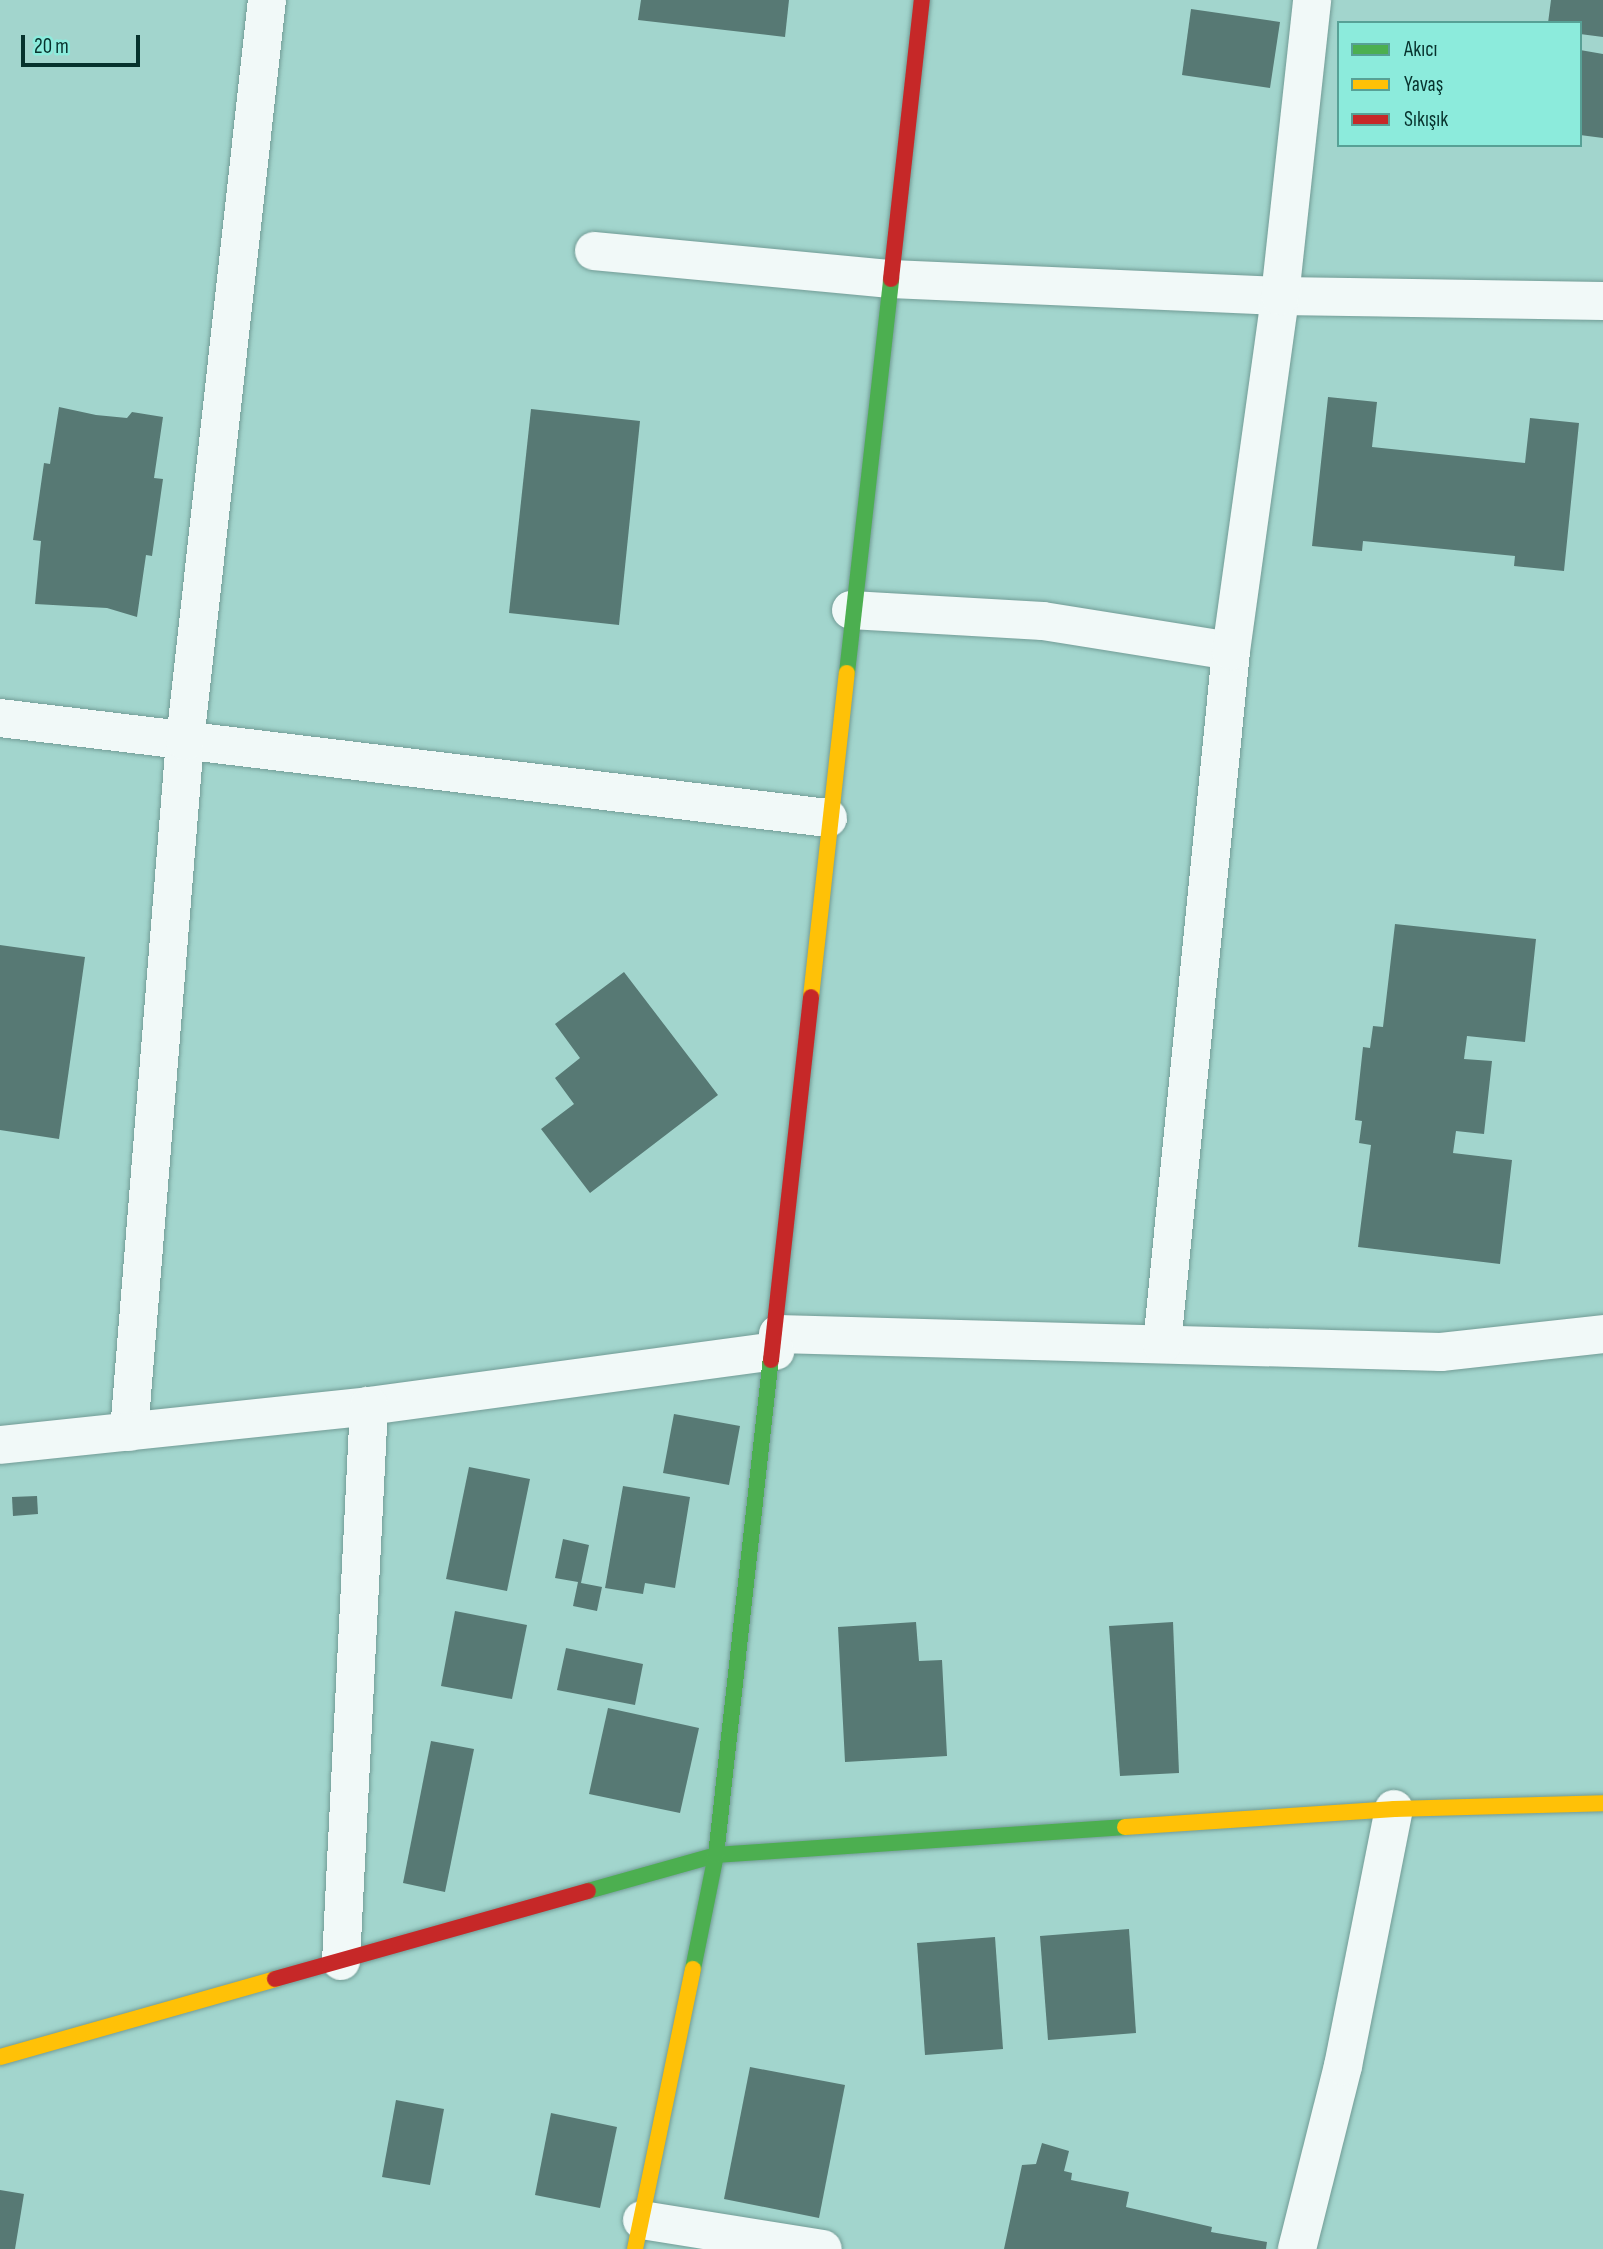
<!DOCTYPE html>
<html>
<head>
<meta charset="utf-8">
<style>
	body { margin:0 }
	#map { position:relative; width:1603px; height:2249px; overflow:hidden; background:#a2d5cd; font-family:"Sofia Sans Condensed",sans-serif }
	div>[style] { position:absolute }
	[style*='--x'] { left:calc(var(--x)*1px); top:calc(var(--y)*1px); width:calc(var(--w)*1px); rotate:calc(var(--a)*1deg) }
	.building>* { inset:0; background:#577974 }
	.roads { filter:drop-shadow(0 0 2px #729c96) drop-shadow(0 0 2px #729c96) }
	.street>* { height:38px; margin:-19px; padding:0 19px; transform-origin:19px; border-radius:19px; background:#f1f9f8 }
	.fast>* { height:16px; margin:-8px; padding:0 8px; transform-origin:8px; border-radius:8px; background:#4caf50 }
	.slow>* { height:16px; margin:-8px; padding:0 8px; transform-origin:8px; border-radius:8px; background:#ffc107 }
	.jam>* { height:16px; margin:-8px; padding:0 8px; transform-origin:8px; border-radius:8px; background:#c62828 }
	span { translate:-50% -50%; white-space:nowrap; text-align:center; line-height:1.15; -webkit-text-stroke:7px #8cebdc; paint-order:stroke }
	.legend { position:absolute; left:1337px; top:21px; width:245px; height:126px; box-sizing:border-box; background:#8cebdc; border:2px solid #57a196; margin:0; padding:9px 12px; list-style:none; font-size:21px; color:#07322d }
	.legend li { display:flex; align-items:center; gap:14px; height:35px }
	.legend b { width:35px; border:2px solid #57a196 }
	.scale { position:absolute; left:21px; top:35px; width:119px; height:32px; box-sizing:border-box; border:4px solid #07322d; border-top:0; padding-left:9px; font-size:21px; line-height:24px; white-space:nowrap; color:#07322d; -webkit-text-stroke:5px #8cebdc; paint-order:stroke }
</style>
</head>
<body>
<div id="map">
	<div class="building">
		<div style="clip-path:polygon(641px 0,789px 0,785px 37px,638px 20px)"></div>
		<div style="clip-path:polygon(1551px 0,1603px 0,1603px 37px,1580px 34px,1580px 23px,1548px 23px)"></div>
		<div style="clip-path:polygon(1191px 9px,1280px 22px,1270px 88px,1182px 75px)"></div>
		<div style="clip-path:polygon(1580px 50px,1603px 54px,1603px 138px,1580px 135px)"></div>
		<div style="clip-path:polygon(1328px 397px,1377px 402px,1372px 447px,1525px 463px,1530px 418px,1579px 423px,1564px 571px,1514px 566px,1515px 556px,1363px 541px,1362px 551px,1312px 546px)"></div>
		<div style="clip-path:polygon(59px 407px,96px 415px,127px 418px,132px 412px,163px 417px,154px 478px,163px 479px,152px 556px,146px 555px,137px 617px,107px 608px,35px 604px,41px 541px,33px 540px,44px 463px,50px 464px)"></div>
		<div style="clip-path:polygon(531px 409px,640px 421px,619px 625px,509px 613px)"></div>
		<div style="clip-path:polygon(1395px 924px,1536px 939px,1525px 1042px,1467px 1036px,1464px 1059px,1492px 1061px,1484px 1134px,1456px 1131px,1453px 1153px,1512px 1160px,1500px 1264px,1358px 1247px,1371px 1145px,1359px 1143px,1362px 1121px,1355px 1120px,1363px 1047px,1370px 1048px,1373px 1026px,1383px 1027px)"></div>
		<div style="clip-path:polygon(0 945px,85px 957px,59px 1139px,0 1130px)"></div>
		<div style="clip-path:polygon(624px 972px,718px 1095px,590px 1193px,541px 1129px,574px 1104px,555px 1078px,580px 1058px,555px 1024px)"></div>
		<div style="clip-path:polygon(674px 1414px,740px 1426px,729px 1485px,663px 1473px)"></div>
		<div style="clip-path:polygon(469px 1467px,530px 1479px,507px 1591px,446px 1579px)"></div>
		<div style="clip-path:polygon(623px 1486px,690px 1497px,675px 1588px,645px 1583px,643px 1594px,605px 1588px)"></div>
		<div style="clip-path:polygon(37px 1496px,38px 1514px,13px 1516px,12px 1497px)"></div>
		<div style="clip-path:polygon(563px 1539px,589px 1545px,581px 1583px,602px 1587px,597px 1611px,573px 1606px,578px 1582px,555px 1578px)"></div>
		<div style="clip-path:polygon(455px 1611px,527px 1625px,512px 1699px,441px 1686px)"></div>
		<div style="clip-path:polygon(916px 1622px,919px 1661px,942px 1660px,947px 1756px,845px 1762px,838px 1627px)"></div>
		<div style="clip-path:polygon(1173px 1622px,1179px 1773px,1120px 1776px,1109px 1626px)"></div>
		<div style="clip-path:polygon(566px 1648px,643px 1664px,635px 1705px,557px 1690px)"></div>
		<div style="clip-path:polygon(608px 1708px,699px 1728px,680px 1813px,589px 1794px)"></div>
		<div style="clip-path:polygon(431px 1741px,474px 1749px,445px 1892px,403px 1883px)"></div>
		<div style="clip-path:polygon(1129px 1929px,1136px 2033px,1048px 2040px,1040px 1936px)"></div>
		<div style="clip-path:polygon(995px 1937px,1003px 2049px,925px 2055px,917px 1943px)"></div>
		<div style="clip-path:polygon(750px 2067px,845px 2085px,819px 2218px,724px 2199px)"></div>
		<div style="clip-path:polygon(396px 2100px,444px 2109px,430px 2185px,382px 2177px)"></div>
		<div style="clip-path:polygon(551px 2113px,617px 2127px,600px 2208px,535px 2195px)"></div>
		<div style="clip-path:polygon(1042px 2143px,1069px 2151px,1064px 2171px,1072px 2173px,1071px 2180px,1129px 2192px,1126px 2207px,1212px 2227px,1211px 2232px,1267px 2242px,1266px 2249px,1004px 2249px,1022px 2165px,1036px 2164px)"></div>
		<div style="clip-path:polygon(0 2190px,24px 2194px,15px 2249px,0 2249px)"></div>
	</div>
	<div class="roads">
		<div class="street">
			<div style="--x:594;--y:251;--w:298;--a:5.4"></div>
			<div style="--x:891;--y:279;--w:389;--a:2.5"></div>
			<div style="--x:1280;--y:296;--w:323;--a:0.9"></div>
			<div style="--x:851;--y:610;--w:192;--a:3.3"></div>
			<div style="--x:1043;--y:621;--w:190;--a:9.1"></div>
			<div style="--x:0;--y:718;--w:834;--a:6.89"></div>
			<div style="--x:778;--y:1334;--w:663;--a:1.56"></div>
			<div style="--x:1441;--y:1352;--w:163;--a:-6.3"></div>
			<div style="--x:1162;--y:1344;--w:696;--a:-84.31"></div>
			<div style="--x:1231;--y:651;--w:358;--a:-82.1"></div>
			<div style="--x:1280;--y:296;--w:298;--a:-83.8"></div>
			<div style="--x:129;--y:1432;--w:693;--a:-85.37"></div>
			<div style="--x:185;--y:741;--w:746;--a:-83.69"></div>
			<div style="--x:0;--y:1445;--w:371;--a:-6"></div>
			<div style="--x:369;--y:1406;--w:410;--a:-7.7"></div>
			<div style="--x:341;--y:1961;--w:556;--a:-87.11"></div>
			<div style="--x:642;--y:2220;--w:183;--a:9.1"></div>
			<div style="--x:1297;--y:2249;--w:189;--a:-75.9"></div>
			<div style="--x:1343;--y:2066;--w:262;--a:-78.8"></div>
		</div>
		<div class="fast">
			<div style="--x:847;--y:673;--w:396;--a:-83.6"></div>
			<div style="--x:588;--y:1891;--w:133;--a:-15.7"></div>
			<div style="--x:716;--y:1855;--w:410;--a:-3.9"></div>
			<div style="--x:693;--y:1969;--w:116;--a:-78.6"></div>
			<div style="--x:716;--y:1855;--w:498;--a:-83.7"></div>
		</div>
		<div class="slow">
			<div style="--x:811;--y:997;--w:326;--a:-83.7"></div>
			<div style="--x:1125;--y:1827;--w:270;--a:-3.8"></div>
			<div style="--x:1394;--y:1809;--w:209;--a:-1.6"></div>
			<div style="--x:0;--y:2057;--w:286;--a:-15.8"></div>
			<div style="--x:635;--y:2249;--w:286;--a:-78.3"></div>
		</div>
		<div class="jam">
			<div style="--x:891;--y:279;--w:281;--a:-83.7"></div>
			<div style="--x:771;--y:1360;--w:365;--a:-83.7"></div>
			<div style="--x:275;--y:1979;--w:325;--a:-15.7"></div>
		</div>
	</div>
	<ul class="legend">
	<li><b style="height:9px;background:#4caf50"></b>Akıcı</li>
	<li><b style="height:9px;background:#ffc107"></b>Yavaş</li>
	<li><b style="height:9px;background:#c62828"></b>Sıkışık</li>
	</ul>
	<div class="scale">20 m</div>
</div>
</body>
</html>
